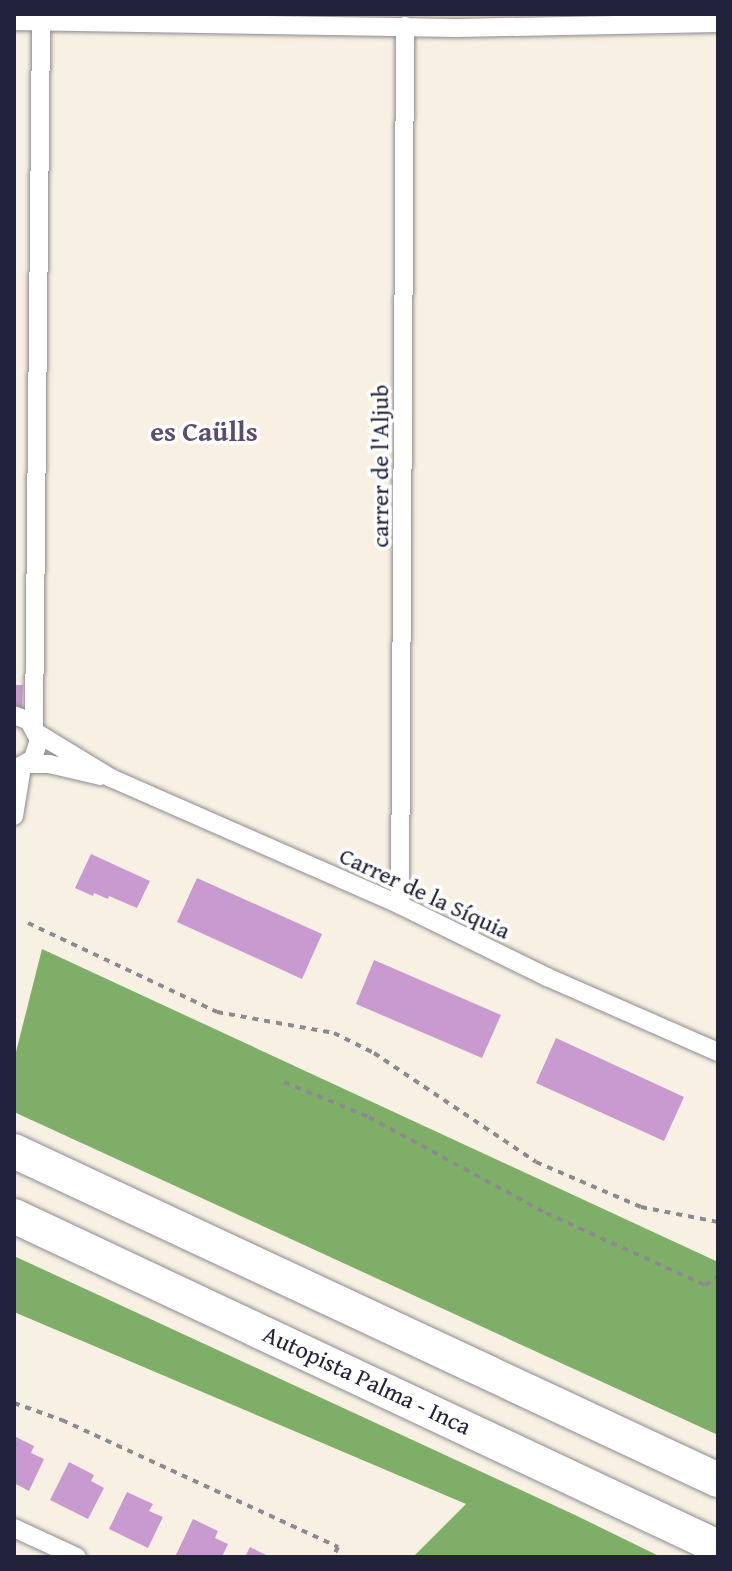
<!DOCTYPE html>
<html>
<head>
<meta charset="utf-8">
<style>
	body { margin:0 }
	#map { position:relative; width:732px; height:1571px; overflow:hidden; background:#f8f1e3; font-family:"Gentium Book Plus",serif }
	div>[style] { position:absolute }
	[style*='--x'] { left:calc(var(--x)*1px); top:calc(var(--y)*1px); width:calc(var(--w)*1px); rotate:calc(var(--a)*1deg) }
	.forest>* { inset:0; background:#7eae68 }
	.building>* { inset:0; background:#c99acf }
	.path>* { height:4px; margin-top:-2px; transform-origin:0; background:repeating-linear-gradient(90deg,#8d8a8f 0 6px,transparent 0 12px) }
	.roads { filter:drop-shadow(0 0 2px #8d8a8f) drop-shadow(0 0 2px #8d8a8f) }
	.street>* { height:18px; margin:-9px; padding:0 9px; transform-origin:9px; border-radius:9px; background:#fff }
	.highway>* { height:34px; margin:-17px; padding:0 17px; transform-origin:17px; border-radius:17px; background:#fff }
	span { translate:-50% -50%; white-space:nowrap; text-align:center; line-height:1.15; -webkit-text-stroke:7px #fff; paint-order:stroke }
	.street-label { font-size:24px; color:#22223b }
	.quarter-label { font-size:28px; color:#5c4c6f; font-weight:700 }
	.frame { position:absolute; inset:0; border:16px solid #22223b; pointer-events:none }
</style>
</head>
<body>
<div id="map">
	<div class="forest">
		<div style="clip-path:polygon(42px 949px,718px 1262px,718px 1435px,14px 1112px,14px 1060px)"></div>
		<div style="clip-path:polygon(14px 1256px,575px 1515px,661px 1557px,413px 1557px,466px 1504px,14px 1312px)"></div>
	</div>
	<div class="building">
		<div style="clip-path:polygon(14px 685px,23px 685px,22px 708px,14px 708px)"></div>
		<div style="clip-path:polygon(91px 854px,150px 881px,137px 908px,109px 896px,108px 899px,94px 893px,93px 896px,75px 888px)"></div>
		<div style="clip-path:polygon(197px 878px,322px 934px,302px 979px,177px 922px)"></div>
		<div style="clip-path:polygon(374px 960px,501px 1015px,482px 1058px,356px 1004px)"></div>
		<div style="clip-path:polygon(556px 1038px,684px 1097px,664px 1141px,536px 1083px)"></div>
		<div style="clip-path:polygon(14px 1436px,34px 1446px,31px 1453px,44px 1459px,29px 1491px,14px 1483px)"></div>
		<div style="clip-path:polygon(69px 1462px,94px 1475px,91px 1481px,104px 1488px,88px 1519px,50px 1500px)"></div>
		<div style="clip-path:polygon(127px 1492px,153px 1504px,149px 1511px,163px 1517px,148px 1548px,109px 1529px)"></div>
		<div style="clip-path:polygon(193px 1519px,218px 1531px,215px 1538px,228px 1544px,222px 1557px,175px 1557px)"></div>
		<div style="clip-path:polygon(250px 1547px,270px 1557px,245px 1557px)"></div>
	</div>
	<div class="path">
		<div style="--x:28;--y:923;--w:209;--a:25.2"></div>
		<div style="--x:217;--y:1012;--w:119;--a:10.2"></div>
		<div style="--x:334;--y:1033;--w:45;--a:26.6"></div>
		<div style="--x:374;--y:1053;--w:195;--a:33.9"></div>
		<div style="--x:536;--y:1162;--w:114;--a:23.2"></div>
		<div style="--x:641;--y:1207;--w:78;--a:11"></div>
		<div style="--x:284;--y:1082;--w:92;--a:22.4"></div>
		<div style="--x:369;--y:1117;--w:201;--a:28.5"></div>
		<div style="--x:546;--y:1213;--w:175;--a:24.4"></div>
		<div style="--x:705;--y:1285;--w:15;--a:-32"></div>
		<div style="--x:14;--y:1403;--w:51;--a:19.5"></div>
		<div style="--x:62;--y:1420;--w:304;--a:24.7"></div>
		<div style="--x:338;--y:1547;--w:11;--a:117"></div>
	</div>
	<div class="roads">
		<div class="street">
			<div style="--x:14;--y:21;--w:443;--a:0.9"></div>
			<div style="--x:457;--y:28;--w:261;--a:-1.1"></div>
			<div style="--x:14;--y:715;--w:16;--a:22"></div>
			<div style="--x:29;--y:721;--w:21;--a:62"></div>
			<div style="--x:39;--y:740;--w:20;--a:108"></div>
			<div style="--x:33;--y:759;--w:21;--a:152"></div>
			<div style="--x:34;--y:726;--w:705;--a:-89.43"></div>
			<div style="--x:37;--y:733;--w:87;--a:31.3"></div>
			<div style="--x:111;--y:778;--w:316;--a:23.7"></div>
			<div style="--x:400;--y:905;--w:164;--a:26.1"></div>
			<div style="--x:547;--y:977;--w:187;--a:23.7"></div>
			<div style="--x:28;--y:764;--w:21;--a:0"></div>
			<div style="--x:49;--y:764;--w:53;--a:13"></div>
			<div style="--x:14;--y:816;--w:50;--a:-80.7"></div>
			<div style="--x:400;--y:905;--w:879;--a:-89.67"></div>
			<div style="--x:14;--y:1528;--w:69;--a:24.7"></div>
		</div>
		<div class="highway">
			<div style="--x:14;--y:1151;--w:777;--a:25.05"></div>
			<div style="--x:14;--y:1216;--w:778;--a:25.18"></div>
		</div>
	</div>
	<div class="street-label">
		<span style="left:380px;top:466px;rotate:-90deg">carrer de l'Aljub</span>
		<span style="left:425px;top:893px;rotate:25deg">Carrer de la Síquia</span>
		<span style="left:367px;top:1380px;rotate:25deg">Autopista Palma - Inca</span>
	</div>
	<div class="quarter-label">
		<span style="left:204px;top:431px">es Caülls</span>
	</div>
	<div class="frame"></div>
</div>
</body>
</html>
